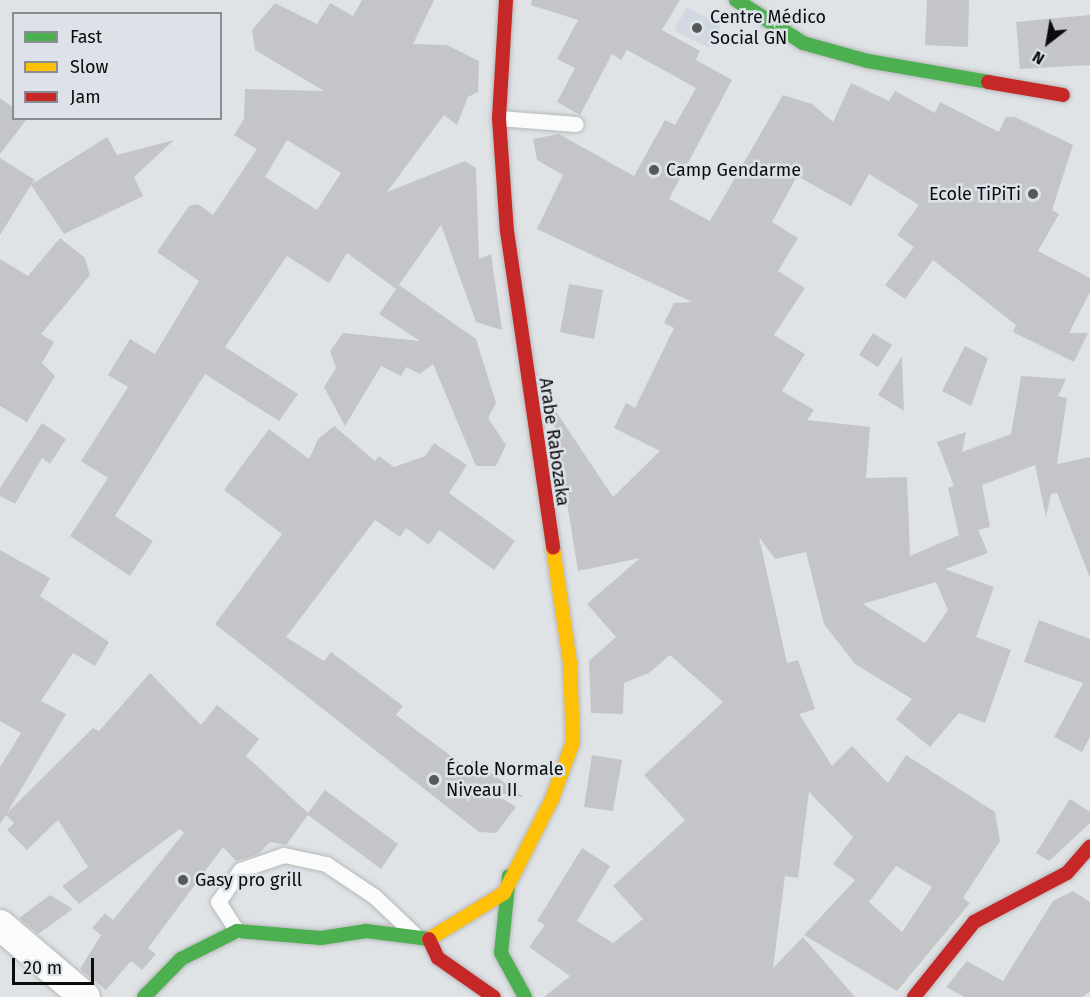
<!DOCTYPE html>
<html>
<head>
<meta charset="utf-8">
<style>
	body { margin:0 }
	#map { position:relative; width:1090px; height:997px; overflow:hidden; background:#e0e3e6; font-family:"Fira Sans",sans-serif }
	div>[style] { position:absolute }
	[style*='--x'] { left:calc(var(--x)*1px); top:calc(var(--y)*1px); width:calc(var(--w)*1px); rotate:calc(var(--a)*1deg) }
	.built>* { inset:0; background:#d2d8e1 }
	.building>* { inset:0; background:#c4c5c8 }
	.roads { filter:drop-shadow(0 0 2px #b7b9bb) drop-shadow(0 0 2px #b7b9bb) }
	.lane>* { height:15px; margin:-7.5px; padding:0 7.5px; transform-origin:7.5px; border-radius:7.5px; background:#fafbfb }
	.street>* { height:30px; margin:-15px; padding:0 15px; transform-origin:15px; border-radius:15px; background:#fafbfb }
	.fast>* { height:14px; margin:-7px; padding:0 7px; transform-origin:7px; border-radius:7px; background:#4caf50 }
	.slow>* { height:14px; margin:-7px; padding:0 7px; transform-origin:7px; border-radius:7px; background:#ffc107 }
	.jam>* { height:14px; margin:-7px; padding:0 7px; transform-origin:7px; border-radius:7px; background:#c62828 }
	.dots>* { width:16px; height:16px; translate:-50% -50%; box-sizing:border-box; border:3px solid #dde2e9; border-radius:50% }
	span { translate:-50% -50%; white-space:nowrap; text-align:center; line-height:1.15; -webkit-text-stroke:5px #dde2e9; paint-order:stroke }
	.poi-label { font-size:18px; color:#0a0c0e }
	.left { translate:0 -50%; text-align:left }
	.right { translate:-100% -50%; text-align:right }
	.street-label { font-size:18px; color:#0a0c0e }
	.legend { position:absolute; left:12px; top:12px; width:210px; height:108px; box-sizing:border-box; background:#dde2e9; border:2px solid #898c91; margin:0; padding:8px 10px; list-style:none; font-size:18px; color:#0a0c0e }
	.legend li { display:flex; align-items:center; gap:12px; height:30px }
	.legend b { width:30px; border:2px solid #898c91 }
	.north { position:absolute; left:1018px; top:12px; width:60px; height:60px; -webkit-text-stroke:4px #dde2e9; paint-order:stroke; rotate:211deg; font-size:16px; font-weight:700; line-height:24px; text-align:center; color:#0a0c0e }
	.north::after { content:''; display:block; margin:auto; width:21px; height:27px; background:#0a0c0e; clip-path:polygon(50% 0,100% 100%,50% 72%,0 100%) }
	.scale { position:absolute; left:12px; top:958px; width:82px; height:27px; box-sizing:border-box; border:3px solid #0a0c0e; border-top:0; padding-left:8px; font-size:18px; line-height:21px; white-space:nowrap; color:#0a0c0e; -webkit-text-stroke:4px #dde2e9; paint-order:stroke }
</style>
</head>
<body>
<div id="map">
	<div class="built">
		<div style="clip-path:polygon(687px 7px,721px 26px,709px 48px,674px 30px)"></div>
	</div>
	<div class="building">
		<div style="clip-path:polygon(evenodd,362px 0,434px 0,413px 44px,447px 45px,479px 61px,478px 92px,468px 97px,457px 125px,444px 115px,387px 192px,465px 161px,476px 168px,479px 259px,491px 254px,502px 330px,476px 322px,441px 225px,396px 289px,347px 253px,329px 283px,287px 256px,225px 347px,298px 394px,279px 421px,205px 374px,115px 516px,153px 541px,130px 576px,70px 536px,108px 478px,81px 461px,128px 387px,108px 375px,130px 339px,155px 354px,199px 281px,157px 252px,189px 206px,198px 204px,213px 215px,257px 149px,234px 135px,244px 119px,245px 89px,324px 91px,255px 50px,252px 30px,275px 3px,317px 24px,330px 3px,353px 16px,362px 0,287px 140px,341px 173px,317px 210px,265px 177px,287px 140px)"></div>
		<div style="clip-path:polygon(evenodd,532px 0,680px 0,662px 30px,700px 51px,696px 60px,732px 80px,669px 199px,710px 221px,783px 95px,812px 104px,833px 122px,851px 83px,889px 101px,895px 91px,935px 113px,940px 102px,999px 132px,1006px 117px,1015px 117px,1073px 145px,1052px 210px,1059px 214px,1038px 251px,1090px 278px,1090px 292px,1069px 333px,1088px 333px,1074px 362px,1013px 332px,1016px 325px,933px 260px,905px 299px,885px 285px,914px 247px,897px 235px,919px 205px,869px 174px,851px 206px,797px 176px,772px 222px,798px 238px,778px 271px,805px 288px,774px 335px,805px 354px,782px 391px,814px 410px,807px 420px,870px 427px,866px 478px,907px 477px,910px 556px,959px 535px,948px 488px,954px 486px,937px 442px,966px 432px,962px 452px,1011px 434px,1021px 376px,1066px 379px,1058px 396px,1067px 398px,1057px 464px,1090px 457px,1090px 578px,1057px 493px,1051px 494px,1046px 517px,1035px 465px,982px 485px,990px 527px,978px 530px,988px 553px,945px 569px,994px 587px,976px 637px,1011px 650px,985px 723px,959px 713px,930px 747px,896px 719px,912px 699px,855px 664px,824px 624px,806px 552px,775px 559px,759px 537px,787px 663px,798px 660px,815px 709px,799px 714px,832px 766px,852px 746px,888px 783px,906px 755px,995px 812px,1000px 841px,963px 898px,970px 903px,897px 991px,804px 935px,855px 880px,833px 864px,853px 837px,809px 792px,798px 878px,785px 876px,773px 968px,803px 937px,855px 997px,544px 997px,570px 976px,529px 947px,545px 925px,537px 921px,582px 848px,610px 866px,577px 921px,613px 943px,643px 919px,613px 886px,685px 820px,644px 775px,723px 702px,670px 655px,649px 673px,624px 683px,623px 714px,591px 713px,589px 661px,616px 637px,587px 604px,640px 558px,578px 571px,551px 404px,613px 497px,660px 451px,614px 428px,626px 403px,635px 408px,674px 328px,664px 323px,674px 303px,692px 302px,537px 229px,563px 175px,537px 160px,533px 139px,559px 134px,634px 176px,665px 120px,675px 125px,696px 88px,627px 50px,621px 60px,612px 54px,580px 115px,557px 102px,575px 68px,557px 59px,578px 20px,531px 5px,532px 0,936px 582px,948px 610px,925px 643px,863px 604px,936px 582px,532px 0,896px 866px,932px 887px,902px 932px,869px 902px,896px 866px)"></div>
		<div style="clip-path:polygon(927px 0,969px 0,968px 47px,925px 45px)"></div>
		<div style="clip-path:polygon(1090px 15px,1090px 65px,1020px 69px,1016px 22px)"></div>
		<div style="clip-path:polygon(0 98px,14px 108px,14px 118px,27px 119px,0 154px)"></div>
		<div style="clip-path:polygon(107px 137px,117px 155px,174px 140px,134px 177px,143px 196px,64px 234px,31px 185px,0 235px,0 158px,35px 180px,32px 184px)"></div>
		<div style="clip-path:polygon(60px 238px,85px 258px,90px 275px,41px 334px,54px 342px,42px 363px,55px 376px,27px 422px,0 406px,0 259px,28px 276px)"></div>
		<div style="clip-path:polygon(569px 284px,603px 290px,594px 339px,560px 332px)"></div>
		<div style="clip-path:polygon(399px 285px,476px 339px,496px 403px,488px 418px,506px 445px,496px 466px,476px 466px,433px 364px,420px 374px,406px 367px,401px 376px,381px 366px,345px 426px,324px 387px,336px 368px,330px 351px,343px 333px,420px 341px,379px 314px)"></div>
		<div style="clip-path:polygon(873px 333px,892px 345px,878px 367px,859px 355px)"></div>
		<div style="clip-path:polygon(965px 346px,988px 358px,971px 406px,942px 391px)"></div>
		<div style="clip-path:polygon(902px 356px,904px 411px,878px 395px)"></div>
		<div style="clip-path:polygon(42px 423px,66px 439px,50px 464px,42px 458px,15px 504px,0 496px,0 488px)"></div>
		<div style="clip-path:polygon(334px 426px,375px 461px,379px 456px,394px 467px,425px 456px,434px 443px,467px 465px,449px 493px,515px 541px,494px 570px,439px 530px,429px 545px,406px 528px,400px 537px,375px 520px,286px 637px,324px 661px,331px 652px,403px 706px,396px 715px,467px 768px,473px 760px,524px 797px,492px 792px,516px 807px,496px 833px,479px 832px,215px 624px,282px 534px,224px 490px,269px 429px,309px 459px,318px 439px)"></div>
		<div style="clip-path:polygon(0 550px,50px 578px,40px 596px,109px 642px,95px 666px,73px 653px,41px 701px,66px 714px,7px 813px,93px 728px,99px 731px,150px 673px,201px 725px,217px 705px,259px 739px,246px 756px,308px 813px,325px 790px,398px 844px,381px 869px,308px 815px,286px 845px,270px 842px,258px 854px,236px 861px,223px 847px,148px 948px,156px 954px,142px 970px,131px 961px,106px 990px,80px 969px,101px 935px,92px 928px,105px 913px,113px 920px,184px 833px,180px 829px,79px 904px,62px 886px,88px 867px,58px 820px,27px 850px,7px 830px,14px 823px,6px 815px,0 824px,0 767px,21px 733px,0 721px)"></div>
		<div style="clip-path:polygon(1039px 620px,1090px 639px,1090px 737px,1082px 752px,1054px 737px,1083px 683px,1024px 662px)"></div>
		<div style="clip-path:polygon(592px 755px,622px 760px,613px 811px,584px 807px)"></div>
		<div style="clip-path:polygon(1070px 799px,1090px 812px,1090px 823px,1049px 861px,1036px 853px)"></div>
		<div style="clip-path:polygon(1073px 891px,1090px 902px,1090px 991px,1083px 997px,964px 997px,946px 987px,967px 961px,1003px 981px,1053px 901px)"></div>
		<div style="clip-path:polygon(50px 895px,73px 909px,38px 934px,19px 918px)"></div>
	</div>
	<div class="roads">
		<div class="lane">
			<div style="--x:499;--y:118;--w:77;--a:4.5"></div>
			<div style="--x:237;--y:931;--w:35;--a:-123"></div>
			<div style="--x:218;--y:902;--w:39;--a:-55"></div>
			<div style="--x:240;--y:870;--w:46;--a:-18.8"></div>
			<div style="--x:284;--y:855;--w:43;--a:12.1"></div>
			<div style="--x:326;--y:864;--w:58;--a:33.7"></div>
			<div style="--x:374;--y:896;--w:54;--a:43.5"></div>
		</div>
		<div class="street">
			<div style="--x:0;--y:925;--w:111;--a:40.3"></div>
		</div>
		<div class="fast">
			<div style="--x:736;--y:0;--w:80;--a:32.7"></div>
			<div style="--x:803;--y:43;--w:67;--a:15.5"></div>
			<div style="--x:868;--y:61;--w:122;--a:9.9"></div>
			<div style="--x:509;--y:876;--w:77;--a:95.9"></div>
			<div style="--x:501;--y:953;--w:50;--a:61.4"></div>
			<div style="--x:144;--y:997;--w:53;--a:-45.8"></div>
			<div style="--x:181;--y:959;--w:63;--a:-26.6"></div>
			<div style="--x:237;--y:931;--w:84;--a:4.8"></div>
			<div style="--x:321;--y:938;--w:46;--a:-8.8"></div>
			<div style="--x:366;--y:931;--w:64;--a:7.2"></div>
		</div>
		<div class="slow">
			<div style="--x:429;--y:939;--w:88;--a:-31.5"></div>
			<div style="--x:504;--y:893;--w:106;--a:-62.9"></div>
			<div style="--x:552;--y:799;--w:61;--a:-69.8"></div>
			<div style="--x:573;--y:742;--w:79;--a:-92.2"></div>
			<div style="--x:570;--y:663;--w:116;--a:-98.4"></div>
		</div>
		<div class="jam">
			<div style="--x:506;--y:0;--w:118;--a:93.4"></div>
			<div style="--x:499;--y:118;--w:113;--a:86"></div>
			<div style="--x:507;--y:231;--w:320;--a:81.7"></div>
			<div style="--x:988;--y:82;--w:76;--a:9.8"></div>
			<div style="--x:429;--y:939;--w:21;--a:65"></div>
			<div style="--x:438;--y:958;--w:68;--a:34.9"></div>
			<div style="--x:914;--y:997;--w:96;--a:-51.3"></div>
			<div style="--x:974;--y:922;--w:105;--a:-27.8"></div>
			<div style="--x:1067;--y:873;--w:35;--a:-49"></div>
		</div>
	</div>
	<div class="dots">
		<div style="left:697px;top:28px;background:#55575a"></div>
		<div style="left:654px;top:170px;background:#55575a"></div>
		<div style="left:1033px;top:194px;background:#55575a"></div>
		<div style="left:434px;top:780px;background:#55575a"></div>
		<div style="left:183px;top:880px;background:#55575a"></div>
	</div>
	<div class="poi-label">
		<span class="left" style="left:710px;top:28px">Centre Médico<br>Social GN</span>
		<span class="left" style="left:666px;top:170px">Camp Gendarme</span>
		<span class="right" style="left:1021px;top:194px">Ecole TiPiTi</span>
		<span class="left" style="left:446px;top:780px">École Normale<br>Niveau II</span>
		<span class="left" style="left:195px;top:880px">Gasy pro grill</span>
	</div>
	<div class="street-label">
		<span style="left:554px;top:442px;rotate:82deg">Arabe Rabozaka</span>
	</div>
	<ul class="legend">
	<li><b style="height:8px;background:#4caf50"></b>Fast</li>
	<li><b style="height:8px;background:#ffc107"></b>Slow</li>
	<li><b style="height:8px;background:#c62828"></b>Jam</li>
	</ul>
	<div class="north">N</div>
	<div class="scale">20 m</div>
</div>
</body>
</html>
